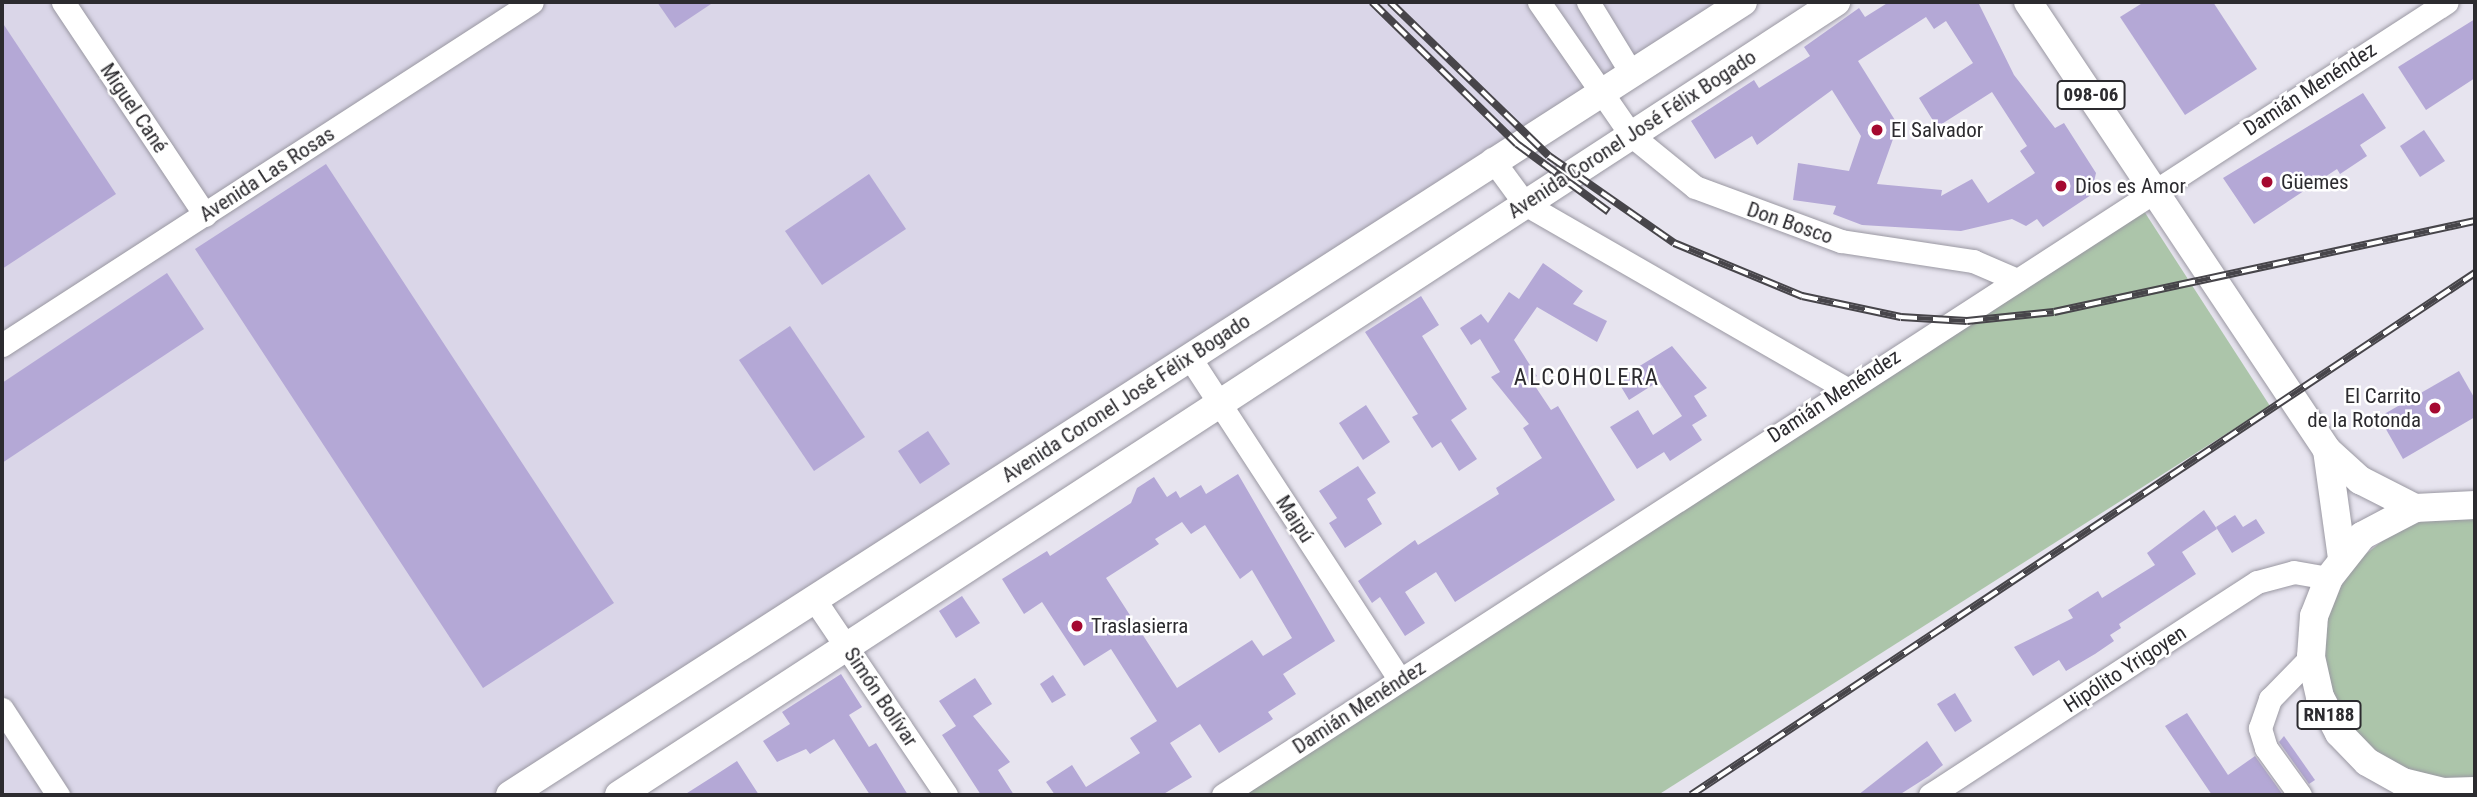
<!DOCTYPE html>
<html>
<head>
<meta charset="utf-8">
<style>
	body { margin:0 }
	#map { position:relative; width:2477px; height:797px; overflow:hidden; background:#e7e4ef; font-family:"Roboto Condensed",sans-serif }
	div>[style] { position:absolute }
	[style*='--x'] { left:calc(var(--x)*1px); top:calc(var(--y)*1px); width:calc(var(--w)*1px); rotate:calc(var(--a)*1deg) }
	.built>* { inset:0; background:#dad6e8 }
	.green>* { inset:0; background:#acc5aa }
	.building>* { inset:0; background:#b4a8d6 }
	.roads { filter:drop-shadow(0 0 2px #9a98a2) drop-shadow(0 0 2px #9a98a2) }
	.minor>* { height:23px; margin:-11.5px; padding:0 11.5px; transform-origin:11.5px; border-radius:11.5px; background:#fff }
	.major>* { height:28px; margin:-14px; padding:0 14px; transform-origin:14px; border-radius:14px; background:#fff }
	.rail>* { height:8px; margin-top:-4px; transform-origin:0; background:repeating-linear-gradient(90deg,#fff 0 16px,#47454a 0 32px); box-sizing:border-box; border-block:2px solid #47454a }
	.dots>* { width:19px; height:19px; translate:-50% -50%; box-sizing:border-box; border:4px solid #fff; border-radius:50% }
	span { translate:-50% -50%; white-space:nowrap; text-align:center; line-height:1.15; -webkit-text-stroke:5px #fff; paint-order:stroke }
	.shield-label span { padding:2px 5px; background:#fff; border:2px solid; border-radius:5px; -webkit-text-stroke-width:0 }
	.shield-label { font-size:19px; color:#2c2b2f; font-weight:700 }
	.street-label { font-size:21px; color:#2c2b2f }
	.poi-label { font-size:21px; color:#2c2b2f }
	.left { translate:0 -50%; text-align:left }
	.right { translate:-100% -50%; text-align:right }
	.neighbourhood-label { font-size:23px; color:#2c2b2f; letter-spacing:2px }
	.frame { position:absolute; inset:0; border:4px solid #2c2b2f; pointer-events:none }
</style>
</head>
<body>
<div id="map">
	<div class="built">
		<div style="clip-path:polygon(2px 2px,1743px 2px,510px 795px,2px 795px)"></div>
	</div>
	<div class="green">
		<div style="clip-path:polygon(2142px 208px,2270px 406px,1658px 795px,1238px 795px)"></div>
		<div style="clip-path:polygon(2475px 519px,2475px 780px,2432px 779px,2399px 768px,2369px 748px,2346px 721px,2331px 689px,2325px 654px,2328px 619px,2341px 586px,2362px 557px,2390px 535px,2422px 521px)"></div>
	</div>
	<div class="building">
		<div style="clip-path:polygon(657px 2px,714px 2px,675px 28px)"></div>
		<div style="clip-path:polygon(evenodd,1889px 2px,1978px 2px,2014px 75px,2055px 128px,2064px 123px,2096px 173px,2091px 195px,2043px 227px,2037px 219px,2026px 226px,2012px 219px,1961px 231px,1862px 225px,1833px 214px,1836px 206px,1793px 200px,1798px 163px,1849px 171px,1861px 136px,1832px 90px,1757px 145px,1752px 136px,1715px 159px,1691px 121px,1754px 80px,1759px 88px,1810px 56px,1804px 47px,1859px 8px,1865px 17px,1889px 2px,1926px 17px,1934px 29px,1946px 21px,1973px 63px,1919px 98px,1937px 127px,1992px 92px,2027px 146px,2020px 151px,2035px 173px,1988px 203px,1972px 179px,1941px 196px,1942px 190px,1877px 184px,1898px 125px,1858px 61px,1926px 17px)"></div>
		<div style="clip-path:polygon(2144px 2px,2213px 2px,2257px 69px,2185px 115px,2120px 17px)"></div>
		<div style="clip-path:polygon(2475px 19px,2475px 78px,2426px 110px,2398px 67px)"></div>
		<div style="clip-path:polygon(2px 22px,116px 194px,2px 269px)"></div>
		<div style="clip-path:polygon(2363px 93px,2386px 128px,2360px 145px,2367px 156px,2340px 174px,2337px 169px,2254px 224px,2223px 178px)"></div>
		<div style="clip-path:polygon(2424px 130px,2445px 161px,2420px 177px,2400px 146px)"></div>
		<div style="clip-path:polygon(326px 164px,614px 603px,483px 688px,195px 249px)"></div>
		<div style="clip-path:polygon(869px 174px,906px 229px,822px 285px,785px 231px)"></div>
		<div style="clip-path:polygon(1543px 263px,1583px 291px,1573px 304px,1607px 321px,1597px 342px,1537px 307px,1514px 340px,1537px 376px,1531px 380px,1551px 410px,1558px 406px,1615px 500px,1455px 602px,1436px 572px,1405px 592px,1425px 623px,1405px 636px,1380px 597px,1372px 603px,1358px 581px,1415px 540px,1418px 545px,1499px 494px,1496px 488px,1542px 458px,1523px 428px,1529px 424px,1491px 377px,1500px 372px,1480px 339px,1471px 345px,1460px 328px,1481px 314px,1488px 323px,1509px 292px,1519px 299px)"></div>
		<div style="clip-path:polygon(167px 273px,204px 329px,2px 463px,2px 383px)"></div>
		<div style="clip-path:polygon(1421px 296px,1439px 325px,1422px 336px,1467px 409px,1451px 420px,1477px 459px,1459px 471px,1441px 442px,1432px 448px,1412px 417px,1418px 414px,1365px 332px)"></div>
		<div style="clip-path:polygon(790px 326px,865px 437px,814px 471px,739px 360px)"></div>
		<div style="clip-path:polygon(1672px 346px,1707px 388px,1694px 396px,1707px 416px,1692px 425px,1702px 440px,1670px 461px,1664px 452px,1637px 469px,1610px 427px,1638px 410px,1653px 435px,1682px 416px,1659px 381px,1629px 400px,1617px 380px)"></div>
		<div style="clip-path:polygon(2459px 371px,2475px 399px,2475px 417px,2403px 459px,2379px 417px)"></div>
		<div style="clip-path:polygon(1366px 405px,1390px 442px,1363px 460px,1339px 423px)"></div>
		<div style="clip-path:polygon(928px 431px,950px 464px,920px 484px,898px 451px)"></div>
		<div style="clip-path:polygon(1358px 466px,1376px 493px,1367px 499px,1382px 524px,1345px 548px,1329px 523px,1337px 518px,1319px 491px)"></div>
		<div style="clip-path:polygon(evenodd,1238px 474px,1335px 641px,1283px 674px,1296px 694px,1268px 712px,1273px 719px,1219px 753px,1200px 724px,1170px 743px,1192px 777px,1162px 795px,1055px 795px,1046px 782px,1072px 765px,1086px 787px,1140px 753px,1130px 738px,1157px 721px,1111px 649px,1084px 666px,1042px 602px,1024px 614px,1002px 579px,1047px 551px,1050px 556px,1131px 503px,1137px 488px,1154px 477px,1167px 497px,1176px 491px,1180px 498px,1201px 485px,1206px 494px,1238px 474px,1182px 522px,1191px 534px,1205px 525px,1240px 579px,1252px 570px,1292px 638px,1263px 656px,1252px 640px,1177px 688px,1106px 578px,1159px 544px,1155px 539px,1182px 522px)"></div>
		<div style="clip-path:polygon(2204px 510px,2217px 529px,2182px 552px,2196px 574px,2119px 624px,2121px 628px,2110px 635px,2114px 641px,2095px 654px,2066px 671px,2059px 660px,2033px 676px,2014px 647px,2073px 618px,2068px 610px,2098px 591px,2102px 598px,2155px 565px,2147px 553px)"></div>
		<div style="clip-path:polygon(2235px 515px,2243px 527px,2256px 519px,2265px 533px,2232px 553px,2216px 527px)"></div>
		<div style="clip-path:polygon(962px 596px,980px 623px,956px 638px,939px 611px)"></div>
		<div style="clip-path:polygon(841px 674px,862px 707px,849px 715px,869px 747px,876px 743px,908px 795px,870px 795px,834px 739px,810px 754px,806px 749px,777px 762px,763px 741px,790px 724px,782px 712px)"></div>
		<div style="clip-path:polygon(1053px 675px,1066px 695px,1052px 703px,1040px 684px)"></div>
		<div style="clip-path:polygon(975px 678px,992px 704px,973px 716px,1010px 762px,998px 770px,1014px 795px,981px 795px,942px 735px,956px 726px,939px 701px)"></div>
		<div style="clip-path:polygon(1955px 693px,1972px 721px,1955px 732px,1937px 704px)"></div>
		<div style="clip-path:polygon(2187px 713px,2228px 775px,2255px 756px,2283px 795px,2212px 795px,2165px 726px)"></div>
		<div style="clip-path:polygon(2284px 736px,2315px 780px,2309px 784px,2279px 742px)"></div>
		<div style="clip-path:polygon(1927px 741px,1943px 765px,1929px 776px,1899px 795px,1858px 795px)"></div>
		<div style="clip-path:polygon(737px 761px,759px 795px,684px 795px,717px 774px)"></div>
	</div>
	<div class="roads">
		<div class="minor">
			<div style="--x:63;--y:2;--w:256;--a:56.3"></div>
			<div style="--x:1539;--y:2;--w:162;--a:55.3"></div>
			<div style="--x:1631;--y:135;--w:82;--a:39.1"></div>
			<div style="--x:1695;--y:187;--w:156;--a:20.3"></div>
			<div style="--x:1841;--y:241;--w:134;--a:8.6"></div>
			<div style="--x:1973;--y:261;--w:48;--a:23.4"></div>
			<div style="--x:1588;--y:2;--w:84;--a:58.6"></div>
			<div style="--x:1492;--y:159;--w:56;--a:53.7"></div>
			<div style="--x:1525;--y:204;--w:369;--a:29.9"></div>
			<div style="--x:2;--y:345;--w:631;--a:-32.91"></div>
			<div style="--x:1190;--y:358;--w:384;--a:56.9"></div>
			<div style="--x:814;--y:599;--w:236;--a:56"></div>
			<div style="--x:2;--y:709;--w:103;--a:56.9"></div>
			<div style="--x:1223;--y:795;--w:1458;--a:-32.94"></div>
			<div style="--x:1930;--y:795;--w:390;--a:-33.1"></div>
			<div style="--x:2257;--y:582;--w:38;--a:-15"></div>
			<div style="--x:2294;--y:572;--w:36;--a:10"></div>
			<div style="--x:2300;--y:795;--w:58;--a:-125.9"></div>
			<div style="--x:2266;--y:748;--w:21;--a:-107"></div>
			<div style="--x:2260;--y:728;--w:31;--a:-71"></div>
			<div style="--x:2270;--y:699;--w:59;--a:-45.7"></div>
		</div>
		<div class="major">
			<div style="--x:2028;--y:2;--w:539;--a:56.28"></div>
			<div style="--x:2327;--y:450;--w:45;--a:42.3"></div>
			<div style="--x:2360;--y:480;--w:62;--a:27"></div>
			<div style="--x:2327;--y:450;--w:109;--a:82.1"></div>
			<div style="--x:2475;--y:505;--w:60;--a:177.1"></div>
			<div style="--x:2415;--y:508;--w:60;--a:152.2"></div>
			<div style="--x:2362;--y:536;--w:53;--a:128.2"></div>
			<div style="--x:2329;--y:578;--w:41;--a:111.5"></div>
			<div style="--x:2314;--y:616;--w:41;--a:94.2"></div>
			<div style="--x:2311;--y:657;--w:41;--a:77.3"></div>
			<div style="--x:2320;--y:697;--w:41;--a:62.2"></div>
			<div style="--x:2339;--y:733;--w:40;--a:46"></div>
			<div style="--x:2367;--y:762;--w:41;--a:29.1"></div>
			<div style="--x:2403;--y:782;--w:41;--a:14"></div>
			<div style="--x:2443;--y:792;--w:32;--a:-2"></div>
			<div style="--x:510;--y:795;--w:1466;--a:-32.75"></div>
			<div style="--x:619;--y:795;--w:1453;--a:-33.09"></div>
		</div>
	</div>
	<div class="rail">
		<div style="--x:1372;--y:2;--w:203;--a:44.4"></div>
		<div style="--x:1517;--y:144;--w:114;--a:36.5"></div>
		<div style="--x:1390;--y:2;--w:221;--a:44.1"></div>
		<div style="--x:1549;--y:156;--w:152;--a:34.8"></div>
		<div style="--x:1674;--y:243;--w:139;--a:22.5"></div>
		<div style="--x:1802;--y:296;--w:101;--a:12"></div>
		<div style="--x:1901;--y:317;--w:66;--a:3.5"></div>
		<div style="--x:1967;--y:321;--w:87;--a:-5.9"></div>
		<div style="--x:2054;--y:312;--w:431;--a:-12.2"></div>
		<div style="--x:1691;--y:795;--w:942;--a:-33.66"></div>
	</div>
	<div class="dots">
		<div style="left:1877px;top:130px;background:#a50930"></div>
		<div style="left:2267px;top:182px;background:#a50930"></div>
		<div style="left:2061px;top:186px;background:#a50930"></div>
		<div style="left:2435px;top:408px;background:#a50930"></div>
		<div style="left:1077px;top:626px;background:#a50930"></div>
	</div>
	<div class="shield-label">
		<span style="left:2091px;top:95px">098-06</span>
		<span style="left:2329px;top:715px">RN188</span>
	</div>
	<div class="street-label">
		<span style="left:2310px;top:89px;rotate:-33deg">Damián Menéndez</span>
		<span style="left:134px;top:108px;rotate:56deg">Miguel Cané</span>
		<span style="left:1632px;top:134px;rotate:-33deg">Avenida Coronel José Félix Bogado</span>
		<span style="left:267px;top:174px;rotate:-33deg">Avenida Las Rosas</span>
		<span style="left:1790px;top:223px;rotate:19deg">Don Bosco</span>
		<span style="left:1834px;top:396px;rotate:-33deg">Damián Menéndez</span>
		<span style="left:1126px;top:398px;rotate:-33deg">Avenida Coronel José Félix Bogado</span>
		<span style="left:1295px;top:519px;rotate:57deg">Maipú</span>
		<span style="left:2125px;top:669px;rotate:-33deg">Hipólito Yrigoyen</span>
		<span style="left:881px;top:697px;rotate:56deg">Simón Bolívar</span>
		<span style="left:1359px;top:707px;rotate:-33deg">Damián Menéndez</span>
	</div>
	<div class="poi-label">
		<span class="left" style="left:1891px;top:130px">El Salvador</span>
		<span class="left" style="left:2281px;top:182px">Güemes</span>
		<span class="left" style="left:2075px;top:186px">Dios es Amor</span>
		<span class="right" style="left:2421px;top:408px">El Carrito<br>de la Rotonda</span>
		<span class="left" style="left:1091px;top:626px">Traslasierra</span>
	</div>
	<div class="neighbourhood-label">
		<span style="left:1587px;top:378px">ALCOHOLERA</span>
	</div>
	<div class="frame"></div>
</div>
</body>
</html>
